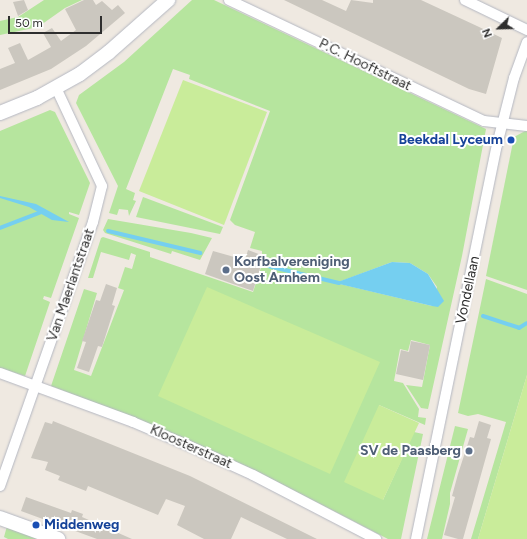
<!DOCTYPE html>
<html>
<head>
<meta charset="utf-8">
<style>
	body { margin:0 }
	#map { position:relative; width:527px; height:539px; overflow:hidden; background:#efe9e1; font-family:Figtree,sans-serif }
	div>[style] { position:absolute }
	[style*='--x'] { left:calc(var(--x)*1px); top:calc(var(--y)*1px); width:calc(var(--w)*1px); rotate:calc(var(--a)*1deg) }
	.green>* { inset:0; background:#b6e59e }
	.pitch>* { inset:0; background:#c9ec9a }
	.water>* { inset:0; background:#75cff0 }
	.stream>* { height:4px; margin:-2px; padding:0 2px; transform-origin:2px; border-radius:2px; background:#75cff0 }
	.building>* { inset:0; background:#cbc7bf }
	.roads { filter:drop-shadow(0 0 1px #b4b7c1) drop-shadow(0 0 1px #b4b7c1) }
	.street>* { height:10px; margin:-5px; padding:0 5px; transform-origin:5px; border-radius:5px; background:#fff }
	.secondary>* { height:14px; margin:-7px; padding:0 7px; transform-origin:7px; border-radius:7px; background:#fff }
	.dots>* { width:11px; height:11px; translate:-50% -50%; box-sizing:border-box; border:2px solid #fff; border-radius:50% }
	span { translate:-50% -50%; white-space:nowrap; text-align:center; line-height:1.15; -webkit-text-stroke:4px #fff; paint-order:stroke }
	.street-label { font-size:14px; color:#2e2e2e }
	.transit-label { font-size:14px; color:#164399; font-weight:700 }
	.right { translate:-100% -50%; text-align:right }
	.left { translate:0 -50%; text-align:left }
	.service-label { font-size:14px; color:#4e5e75; font-weight:700 }
	.north { position:absolute; left:479px; top:8px; width:40px; height:40px; -webkit-text-stroke:3px #fff; paint-order:stroke; rotate:247deg; font-size:11px; font-weight:700; line-height:16px; text-align:center; color:#2e2e2e }
	.north::after { content:''; display:block; margin:auto; width:14px; height:18px; background:#2e2e2e; clip-path:polygon(50% 0,100% 100%,50% 72%,0 100%) }
	.scale { position:absolute; left:8px; top:16px; width:94px; height:18px; box-sizing:border-box; border:2px solid #2e2e2e; border-top:0; padding-left:5px; font-size:12px; line-height:14px; white-space:nowrap; color:#2e2e2e; -webkit-text-stroke:3px #fff; paint-order:stroke }
</style>
</head>
<body>
<div id="map">
	<div class="green">
		<div style="clip-path:polygon(44px 0,82px 0,65px 8px,38px 27px,0 35px,0 21px,18px 17px)"></div>
		<div style="clip-path:polygon(evenodd,192px 0,214px 0,486px 129px,462px 256px,428px 409px,421px 408px,406px 385px,422px 387px,430px 345px,411px 340px,408px 351px,400px 349px,394px 381px,403px 383px,419px 409px,418px 417px,426px 418px,425px 425px,379px 405px,383px 500px,414px 432px,423px 434px,401px 539px,388px 539px,256px 471px,189px 440px,51px 386px,84px 289px,97px 293px,74px 370px,91px 376px,124px 290px,118px 288px,125px 267px,132px 269px,136px 255px,131px 253px,129px 260px,101px 252px,93px 278px,88px 278px,101px 238px,103px 237px,150px 252px,150px 257px,253px 292px,265px 255px,262px 254px,262px 251px,250px 248px,255px 232px,235px 225px,230px 220px,270px 111px,189px 79px,190px 75px,173px 69px,126px 189px,135px 193px,133px 200px,136px 201px,129px 216px,128px 210px,119px 209px,117px 215px,109px 213px,118px 186px,76px 103px,79px 95px,124px 62px,192px 0,392px 262px,410px 263px,428px 274px,437px 287px,432px 306px,336px 283px,392px 262px)"></div>
		<div style="clip-path:polygon(50px 110px,55px 112px,90px 183px,79px 215px,69px 212px,69px 214px,79px 218px,51px 298px,44px 296px,43px 299px,50px 302px,25px 376px,0 368px,0 131px)"></div>
		<div style="clip-path:polygon(527px 130px,527px 290px,486px 276px,514px 137px)"></div>
		<div style="clip-path:polygon(143px 197px,223px 227px,220px 234px,136px 217px)"></div>
		<div style="clip-path:polygon(108px 219px,191px 233px,212px 238px,200px 260px,172px 251px,171px 254px,105px 233px,103px 230px)"></div>
		<div style="clip-path:polygon(486px 279px,527px 294px,527px 375px,478px 539px,471px 539px,506px 422px,478px 414px,468px 416px,458px 413px)"></div>
		<div style="clip-path:polygon(455px 426px,468px 429px,450px 493px,450px 504px,442px 539px,427px 539px)"></div>
		<div style="clip-path:polygon(7px 526px,44px 539px,8px 539px,4px 537px)"></div>
	</div>
	<div class="pitch">
		<div style="clip-path:polygon(183px 80px,267px 112px,224px 225px,139px 191px)"></div>
		<div style="clip-path:polygon(207px 287px,380px 362px,330px 474px,158px 396px)"></div>
		<div style="clip-path:polygon(527px 375px,527px 539px,478px 539px)"></div>
		<div style="clip-path:polygon(379px 405px,419px 423px,383px 500px,344px 482px)"></div>
	</div>
	<div class="water">
		<div style="clip-path:polygon(0 196px,36px 204px,69px 222px,52px 220px,29px 207px,0 198px)"></div>
		<div style="clip-path:polygon(392px 262px,410px 263px,428px 274px,444px 301px,438px 307px,432px 306px,335px 283px)"></div>
	</div>
	<div class="stream">
		<div style="--x:0;--y:228;--w:44;--a:-21.3"></div>
		<div style="--x:108;--y:231;--w:95;--a:13.4"></div>
		<div style="--x:264;--y:265;--w:77;--a:13.5"></div>
		<div style="--x:483;--y:316;--w:38;--a:18"></div>
		<div style="--x:519;--y:328;--w:9;--a:-32"></div>
	</div>
	<div class="building">
		<div style="clip-path:polygon(24px 0,28px 10px,18px 16px,13px 2px)"></div>
		<div style="clip-path:polygon(84px 0,93px 0,96px 5px,102px 1px,112px 10px,118px 5px,125px 13px,86px 46px,51px 69px,0 90px,0 69px,15px 63px,8px 48px,20px 43px,28px 60px,51px 47px,43px 33px,52px 28px,61px 41px,76px 30px,65px 9px)"></div>
		<div style="clip-path:polygon(284px 0,322px 0,346px 11px,351px 0,373px 3px,373px 0,421px 0,477px 26px,502px 38px,486px 94px,469px 89px)"></div>
		<div style="clip-path:polygon(248px 250px,264px 256px,253px 291px,205px 274px,213px 251px,245px 260px)"></div>
		<div style="clip-path:polygon(106px 284px,117px 288px,112px 305px,115px 306px,102px 347px,98px 346px,89px 372px,77px 368px,86px 342px,82px 341px,96px 300px,100px 301px)"></div>
		<div style="clip-path:polygon(411px 341px,430px 345px,423px 380px,396px 374px,401px 350px,409px 352px)"></div>
		<div style="clip-path:polygon(53px 421px,190px 476px,317px 539px,287px 539px,241px 517px,231px 539px,204px 539px,177px 525px,185px 506px,166px 499px,158px 515px,88px 486px,86px 491px,58px 480px,60px 476px,45px 470px,48px 462px,31px 458px,45px 422px,52px 424px)"></div>
		<div style="clip-path:polygon(479px 421px,491px 425px,487px 438px,491px 439px,463px 539px,458px 539px,444px 535px,455px 497px,452px 496px,458px 474px,470px 437px,474px 438px)"></div>
		<div style="clip-path:polygon(26px 497px,71px 513px,72px 510px,83px 514px,82px 517px,132px 539px,97px 539px,21px 511px)"></div>
	</div>
	<div class="roads">
		<div class="street">
			<div style="--x:229;--y:0;--w:282;--a:25.4"></div>
			<div style="--x:484;--y:121;--w:43;--a:6.6"></div>
			<div style="--x:465;--y:0;--w:69;--a:25.8"></div>
			<div style="--x:0;--y:373;--w:142;--a:20.2"></div>
			<div style="--x:133;--y:422;--w:59;--a:23.1"></div>
			<div style="--x:187;--y:445;--w:72;--a:24.4"></div>
			<div style="--x:253;--y:475;--w:139;--a:27.5"></div>
			<div style="--x:0;--y:486;--w:280;--a:-70.6"></div>
			<div style="--x:93;--y:222;--w:37;--a:-76"></div>
			<div style="--x:102;--y:186;--w:108;--a:-115.1"></div>
			<div style="--x:416;--y:539;--w:402;--a:-78.4"></div>
			<div style="--x:497;--y:145;--w:69;--a:-75.8"></div>
			<div style="--x:514;--y:78;--w:38;--a:-70"></div>
		</div>
		<div class="secondary">
			<div style="--x:0;--y:113;--w:40;--a:-22"></div>
			<div style="--x:37;--y:98;--w:49;--a:-29.2"></div>
			<div style="--x:80;--y:74;--w:36;--a:-37"></div>
			<div style="--x:109;--y:52;--w:79;--a:-41.4"></div>
			<div style="--x:0;--y:518;--w:62;--a:19.9"></div>
		</div>
	</div>
	<div class="dots">
		<div style="left:511px;top:140px;background:#1a4fb4"></div>
		<div style="left:226px;top:270px;background:#5c6f8a"></div>
		<div style="left:469px;top:451px;background:#5c6f8a"></div>
		<div style="left:36px;top:525px;background:#1a4fb4"></div>
	</div>
	<div class="street-label">
		<span style="left:365px;top:65px;rotate:26deg">P.C. Hooftstraat</span>
		<span style="left:71px;top:285px;rotate:-71deg">Van Maerlantstraat</span>
		<span style="left:468px;top:290px;rotate:-78deg">Vondellaan</span>
		<span style="left:191px;top:447px;rotate:24deg">Kloosterstraat</span>
	</div>
	<div class="transit-label">
		<span class="right" style="left:503px;top:140px">Beekdal Lyceum</span>
		<span class="left" style="left:44px;top:525px">Middenweg</span>
	</div>
	<div class="service-label">
		<span class="left" style="left:234px;top:270px">Korfbalvereniging<br>Oost Arnhem</span>
		<span class="right" style="left:461px;top:451px">SV de Paasberg</span>
	</div>
	<div class="north">N</div>
	<div class="scale">50 m</div>
</div>
</body>
</html>
